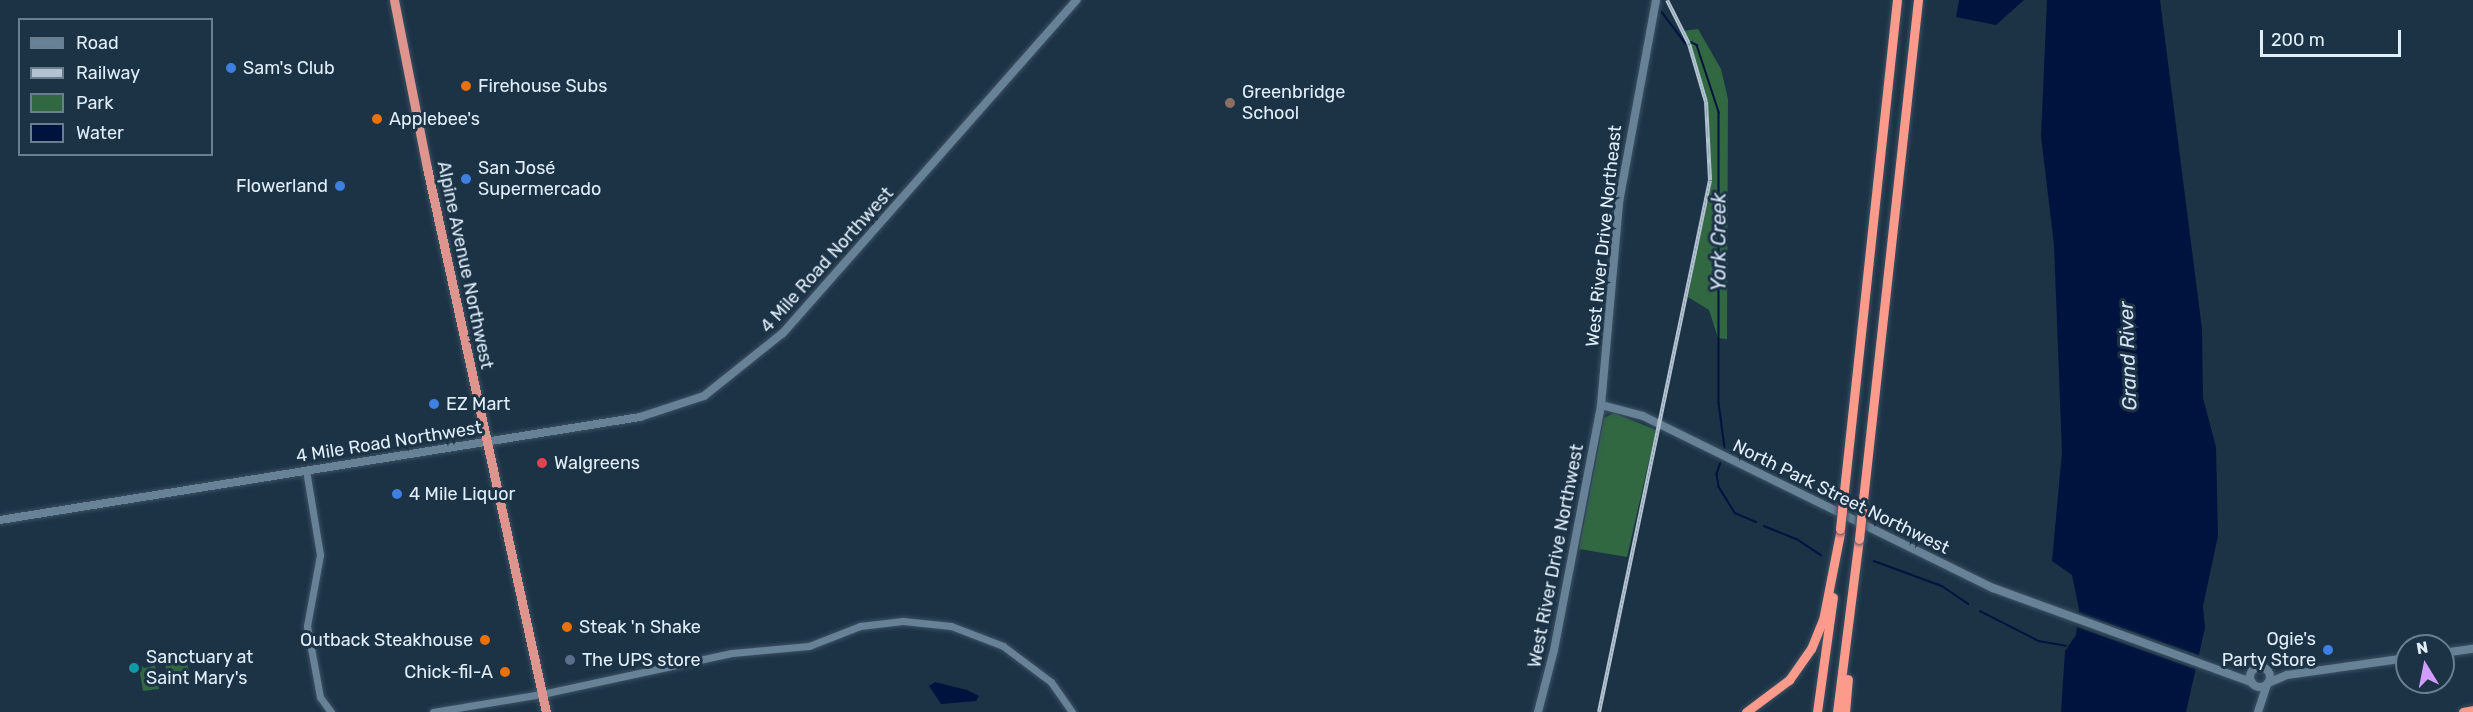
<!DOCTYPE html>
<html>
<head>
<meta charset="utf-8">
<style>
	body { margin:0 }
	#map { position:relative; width:2473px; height:712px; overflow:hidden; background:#1c3346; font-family:Rubik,sans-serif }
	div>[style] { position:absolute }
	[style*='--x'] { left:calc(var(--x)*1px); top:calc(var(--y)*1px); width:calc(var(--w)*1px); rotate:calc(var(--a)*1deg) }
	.green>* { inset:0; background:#316842 }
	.water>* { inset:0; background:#00133e }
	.pier>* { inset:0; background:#1c3346 }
	.stream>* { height:1.5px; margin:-0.75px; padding:0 0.75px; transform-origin:0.75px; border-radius:0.75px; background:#00133e }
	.roads { filter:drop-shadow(0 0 2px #3d5162) drop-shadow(0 0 2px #3d5162) }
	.tertiary>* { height:7px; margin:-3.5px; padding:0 3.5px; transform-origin:3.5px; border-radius:3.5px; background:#678197 }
	.secondary>* { height:8px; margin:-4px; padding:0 4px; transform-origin:4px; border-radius:4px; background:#678197 }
	.secondary>.ring { margin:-4px; padding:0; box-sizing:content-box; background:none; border:8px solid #678197; border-radius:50% }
	.trunk>* { height:9px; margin:-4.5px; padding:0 4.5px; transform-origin:4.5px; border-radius:4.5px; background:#de958e }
	.motorway>* { height:9px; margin:-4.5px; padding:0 4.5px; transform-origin:4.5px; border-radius:4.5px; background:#fc9a8c }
	.rail>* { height:4px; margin-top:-2px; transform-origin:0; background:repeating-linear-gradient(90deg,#1c3346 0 4.5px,#b2c2d0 0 9px); box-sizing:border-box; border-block:2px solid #b2c2d0 }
	.bridges { filter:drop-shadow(0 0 2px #3d5162) drop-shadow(0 0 2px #3d5162) }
	.motorway-bridge>* { height:9px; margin:-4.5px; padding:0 4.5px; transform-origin:4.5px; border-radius:4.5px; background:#fc9a8c }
	.dots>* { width:16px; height:16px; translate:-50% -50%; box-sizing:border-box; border:3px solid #1c3346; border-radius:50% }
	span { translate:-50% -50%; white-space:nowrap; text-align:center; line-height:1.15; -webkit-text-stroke:6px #1c3346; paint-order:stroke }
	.poi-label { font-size:18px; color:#e0eefa }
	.left { translate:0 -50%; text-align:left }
	.right { translate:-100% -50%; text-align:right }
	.street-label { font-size:18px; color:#e0eefa }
	.water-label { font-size:20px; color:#d7e3f5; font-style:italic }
	.legend { position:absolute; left:18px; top:18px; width:195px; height:138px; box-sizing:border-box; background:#1c3346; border:2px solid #6a7e8e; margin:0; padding:8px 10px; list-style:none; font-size:18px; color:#e0eefa }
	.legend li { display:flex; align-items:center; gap:12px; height:30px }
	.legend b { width:30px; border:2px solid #6a7e8e }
	.north { position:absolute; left:2395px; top:634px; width:60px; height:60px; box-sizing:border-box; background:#1c3346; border:2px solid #6a7e8e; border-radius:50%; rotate:350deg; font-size:16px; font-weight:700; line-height:24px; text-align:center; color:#e0eefa }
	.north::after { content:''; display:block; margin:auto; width:21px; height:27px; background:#d19dfe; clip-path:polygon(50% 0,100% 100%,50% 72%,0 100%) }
	.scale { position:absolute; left:2260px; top:30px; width:141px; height:27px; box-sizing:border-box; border:3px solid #e0eefa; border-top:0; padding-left:8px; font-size:18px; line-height:21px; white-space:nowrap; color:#e0eefa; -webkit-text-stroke:4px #1c3346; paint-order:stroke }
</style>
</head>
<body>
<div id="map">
	<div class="green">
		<div style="clip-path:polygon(1698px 29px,1721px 69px,1728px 99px,1727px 339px,1718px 338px,1709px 310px,1688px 297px,1710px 180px,1706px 102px,1683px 31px)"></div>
		<div style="clip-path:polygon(1614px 413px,1656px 430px,1627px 557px,1579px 549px,1604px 418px)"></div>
		<div style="clip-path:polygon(184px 652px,191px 678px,169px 682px,163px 655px)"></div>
		<div style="clip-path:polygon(154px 659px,159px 689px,143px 691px,138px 662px,144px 668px,151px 667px)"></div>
	</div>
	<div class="water">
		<div style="clip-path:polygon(1959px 0,2024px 0,1996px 25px,1956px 17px)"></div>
		<div style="clip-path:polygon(2047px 0,2160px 0,2202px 329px,2203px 398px,2216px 447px,2218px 536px,2203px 606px,2205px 628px,2186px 712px,2061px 712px,2065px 651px,2076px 635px,2079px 609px,2072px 575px,2052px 561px,2062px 452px,2054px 245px,2041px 136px)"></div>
		<div style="clip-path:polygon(935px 682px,967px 690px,979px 696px,976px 701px,941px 704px,929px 686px)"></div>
	</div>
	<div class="pier">
		<div style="clip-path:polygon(2076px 612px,2201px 656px,2198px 670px,2074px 626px)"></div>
	</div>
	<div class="stream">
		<div style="--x:1662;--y:12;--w:39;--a:53"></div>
		<div style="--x:1691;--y:42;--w:7;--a:27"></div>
		<div style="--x:1697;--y:45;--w:71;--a:71.8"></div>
		<div style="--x:1719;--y:112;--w:291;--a:90"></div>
		<div style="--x:1719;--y:403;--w:45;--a:82.4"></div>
		<div style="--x:1721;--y:463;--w:12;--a:110"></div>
		<div style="--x:1717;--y:474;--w:13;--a:81"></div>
		<div style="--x:1719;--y:487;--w:31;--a:58"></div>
		<div style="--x:1735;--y:513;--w:23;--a:23"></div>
		<div style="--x:1764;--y:526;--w:35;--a:22"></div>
		<div style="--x:1797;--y:539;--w:29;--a:34"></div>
		<div style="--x:1874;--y:561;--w:72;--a:20.2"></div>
		<div style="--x:1942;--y:586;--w:32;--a:34"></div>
		<div style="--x:1980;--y:611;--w:66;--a:27"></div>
		<div style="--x:2039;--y:641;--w:27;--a:10"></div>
	</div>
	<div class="roads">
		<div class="tertiary">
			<div style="--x:306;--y:470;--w:86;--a:80.6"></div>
			<div style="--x:320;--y:555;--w:72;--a:100.4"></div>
			<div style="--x:307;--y:626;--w:72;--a:79.6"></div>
			<div style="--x:320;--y:697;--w:19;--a:54"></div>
			<div style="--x:433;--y:712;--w:110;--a:-9.4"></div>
			<div style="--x:542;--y:694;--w:194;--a:-12.2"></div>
			<div style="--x:732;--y:653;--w:77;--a:-5.2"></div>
			<div style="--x:809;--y:646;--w:55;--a:-21.4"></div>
			<div style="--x:860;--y:626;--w:43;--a:-6.6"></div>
			<div style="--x:903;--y:621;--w:48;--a:5.9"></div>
			<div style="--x:951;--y:626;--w:56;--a:21"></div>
			<div style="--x:1003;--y:646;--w:60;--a:36.9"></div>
			<div style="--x:1051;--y:682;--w:37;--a:55"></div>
		</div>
		<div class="secondary">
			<div style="--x:1601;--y:405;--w:43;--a:14.7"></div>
			<div style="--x:1643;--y:416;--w:390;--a:26.2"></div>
			<div style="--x:1993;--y:588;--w:275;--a:20"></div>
			<div style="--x:0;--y:520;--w:648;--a:-9.14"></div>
			<div style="--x:640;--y:417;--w:67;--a:-18.2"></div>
			<div style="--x:704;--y:396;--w:101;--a:-38.6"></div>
			<div style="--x:783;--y:333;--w:444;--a:-48.6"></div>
			<div style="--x:2443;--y:653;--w:30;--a:-8"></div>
			<div class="ring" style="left:2250px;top:667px;width:12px;height:12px"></div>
			<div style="--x:2268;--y:683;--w:21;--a:-23"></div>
			<div style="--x:2287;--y:675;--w:121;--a:-8.1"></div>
			<div style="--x:1538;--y:712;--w:64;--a:-75.5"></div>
			<div style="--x:1554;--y:650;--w:249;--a:-79.1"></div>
			<div style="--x:1601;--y:405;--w:204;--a:-84.9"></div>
			<div style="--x:1619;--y:202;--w:205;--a:-79.6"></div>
			<div style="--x:2258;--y:712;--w:29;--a:-72"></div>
		</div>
		<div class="trunk">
			<div style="--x:394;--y:0;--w:171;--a:78.9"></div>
			<div style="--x:427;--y:168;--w:557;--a:77.66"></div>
		</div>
		<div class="motorway">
			<div style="--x:1843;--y:500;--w:503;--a:-83.84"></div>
			<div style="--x:1862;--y:509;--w:512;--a:-83.72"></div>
			<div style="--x:1746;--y:712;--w:54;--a:-36.7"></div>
			<div style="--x:1789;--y:680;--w:38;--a:-55"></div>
			<div style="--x:1811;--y:649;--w:31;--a:-68"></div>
			<div style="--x:1823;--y:620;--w:89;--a:-78.9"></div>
			<div style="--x:1817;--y:712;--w:116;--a:-82.1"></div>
			<div style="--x:1837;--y:712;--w:174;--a:-82.8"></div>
			<div style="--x:1845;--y:712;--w:33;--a:-85"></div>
			<div style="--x:2463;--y:712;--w:10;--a:-11"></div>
		</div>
	</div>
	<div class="rail">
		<div style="--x:1599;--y:712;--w:543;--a:-78.21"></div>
		<div style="--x:1710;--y:180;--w:78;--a:-92.9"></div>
		<div style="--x:1706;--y:102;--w:60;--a:-106.3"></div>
		<div style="--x:1689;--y:44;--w:49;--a:-116.6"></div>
	</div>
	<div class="bridges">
		<div class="motorway-bridge">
			<div style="--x:1840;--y:529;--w:29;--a:-84"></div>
			<div style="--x:1859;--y:539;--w:30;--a:-84"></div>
		</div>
	</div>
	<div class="dots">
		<div style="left:231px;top:68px;background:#3f7fe0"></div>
		<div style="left:466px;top:86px;background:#e8710a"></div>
		<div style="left:1230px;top:103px;background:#8d6e63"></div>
		<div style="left:377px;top:119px;background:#e8710a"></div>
		<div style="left:466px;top:179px;background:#3f7fe0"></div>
		<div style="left:340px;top:186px;background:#3f7fe0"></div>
		<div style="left:434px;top:404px;background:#3f7fe0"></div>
		<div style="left:542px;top:463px;background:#e0444e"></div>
		<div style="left:397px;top:494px;background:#3f7fe0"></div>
		<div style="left:567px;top:627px;background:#e8710a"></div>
		<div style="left:485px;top:640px;background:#e8710a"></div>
		<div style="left:2328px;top:650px;background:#3f7fe0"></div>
		<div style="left:570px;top:660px;background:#5c6f8a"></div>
		<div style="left:134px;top:668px;background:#0f9aa8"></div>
		<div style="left:505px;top:672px;background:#e8710a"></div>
	</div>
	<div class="poi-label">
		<span class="left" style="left:243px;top:68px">Sam's Club</span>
		<span class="left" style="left:478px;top:86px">Firehouse Subs</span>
		<span class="left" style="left:1242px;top:103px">Greenbridge<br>School</span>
		<span class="left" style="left:389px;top:119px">Applebee's</span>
		<span class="left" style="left:478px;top:179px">San José<br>Supermercado</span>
		<span class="right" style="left:328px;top:186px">Flowerland</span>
		<span class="left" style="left:446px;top:404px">EZ Mart</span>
		<span class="left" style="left:554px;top:463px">Walgreens</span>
		<span class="left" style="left:409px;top:494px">4 Mile Liquor</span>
		<span class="left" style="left:579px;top:627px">Steak 'n Shake</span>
		<span class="right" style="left:473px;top:640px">Outback Steakhouse</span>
		<span class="right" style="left:2316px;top:650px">Ogie's<br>Party Store</span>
		<span class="left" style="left:146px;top:668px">Sanctuary at<br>Saint Mary's</span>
		<span class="left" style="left:582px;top:660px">The UPS store</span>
		<span class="right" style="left:493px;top:672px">Chick-fil-A</span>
	</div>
	<div class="street-label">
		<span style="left:1604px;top:236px;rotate:-84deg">West River Drive Northeast</span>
		<span style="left:827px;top:260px;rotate:-48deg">4 Mile Road Northwest</span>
		<span style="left:465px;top:265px;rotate:78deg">Alpine Avenue Northwest</span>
		<span style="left:389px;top:442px;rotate:-9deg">4 Mile Road Northwest</span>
		<span style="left:1841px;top:497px;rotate:26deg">North Park Street Northwest</span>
		<span style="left:1556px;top:556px;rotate:-79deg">West River Drive Northwest</span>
	</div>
	<div class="water-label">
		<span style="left:1719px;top:242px;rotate:-90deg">York Creek</span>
		<span style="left:2128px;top:356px;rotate:-92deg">Grand River</span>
	</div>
	<ul class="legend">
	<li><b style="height:8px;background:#678197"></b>Road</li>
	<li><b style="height:8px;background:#b2c2d0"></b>Railway</li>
	<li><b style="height:16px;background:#316842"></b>Park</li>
	<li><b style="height:16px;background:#00133e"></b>Water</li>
	</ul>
	<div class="north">N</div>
	<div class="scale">200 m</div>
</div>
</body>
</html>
